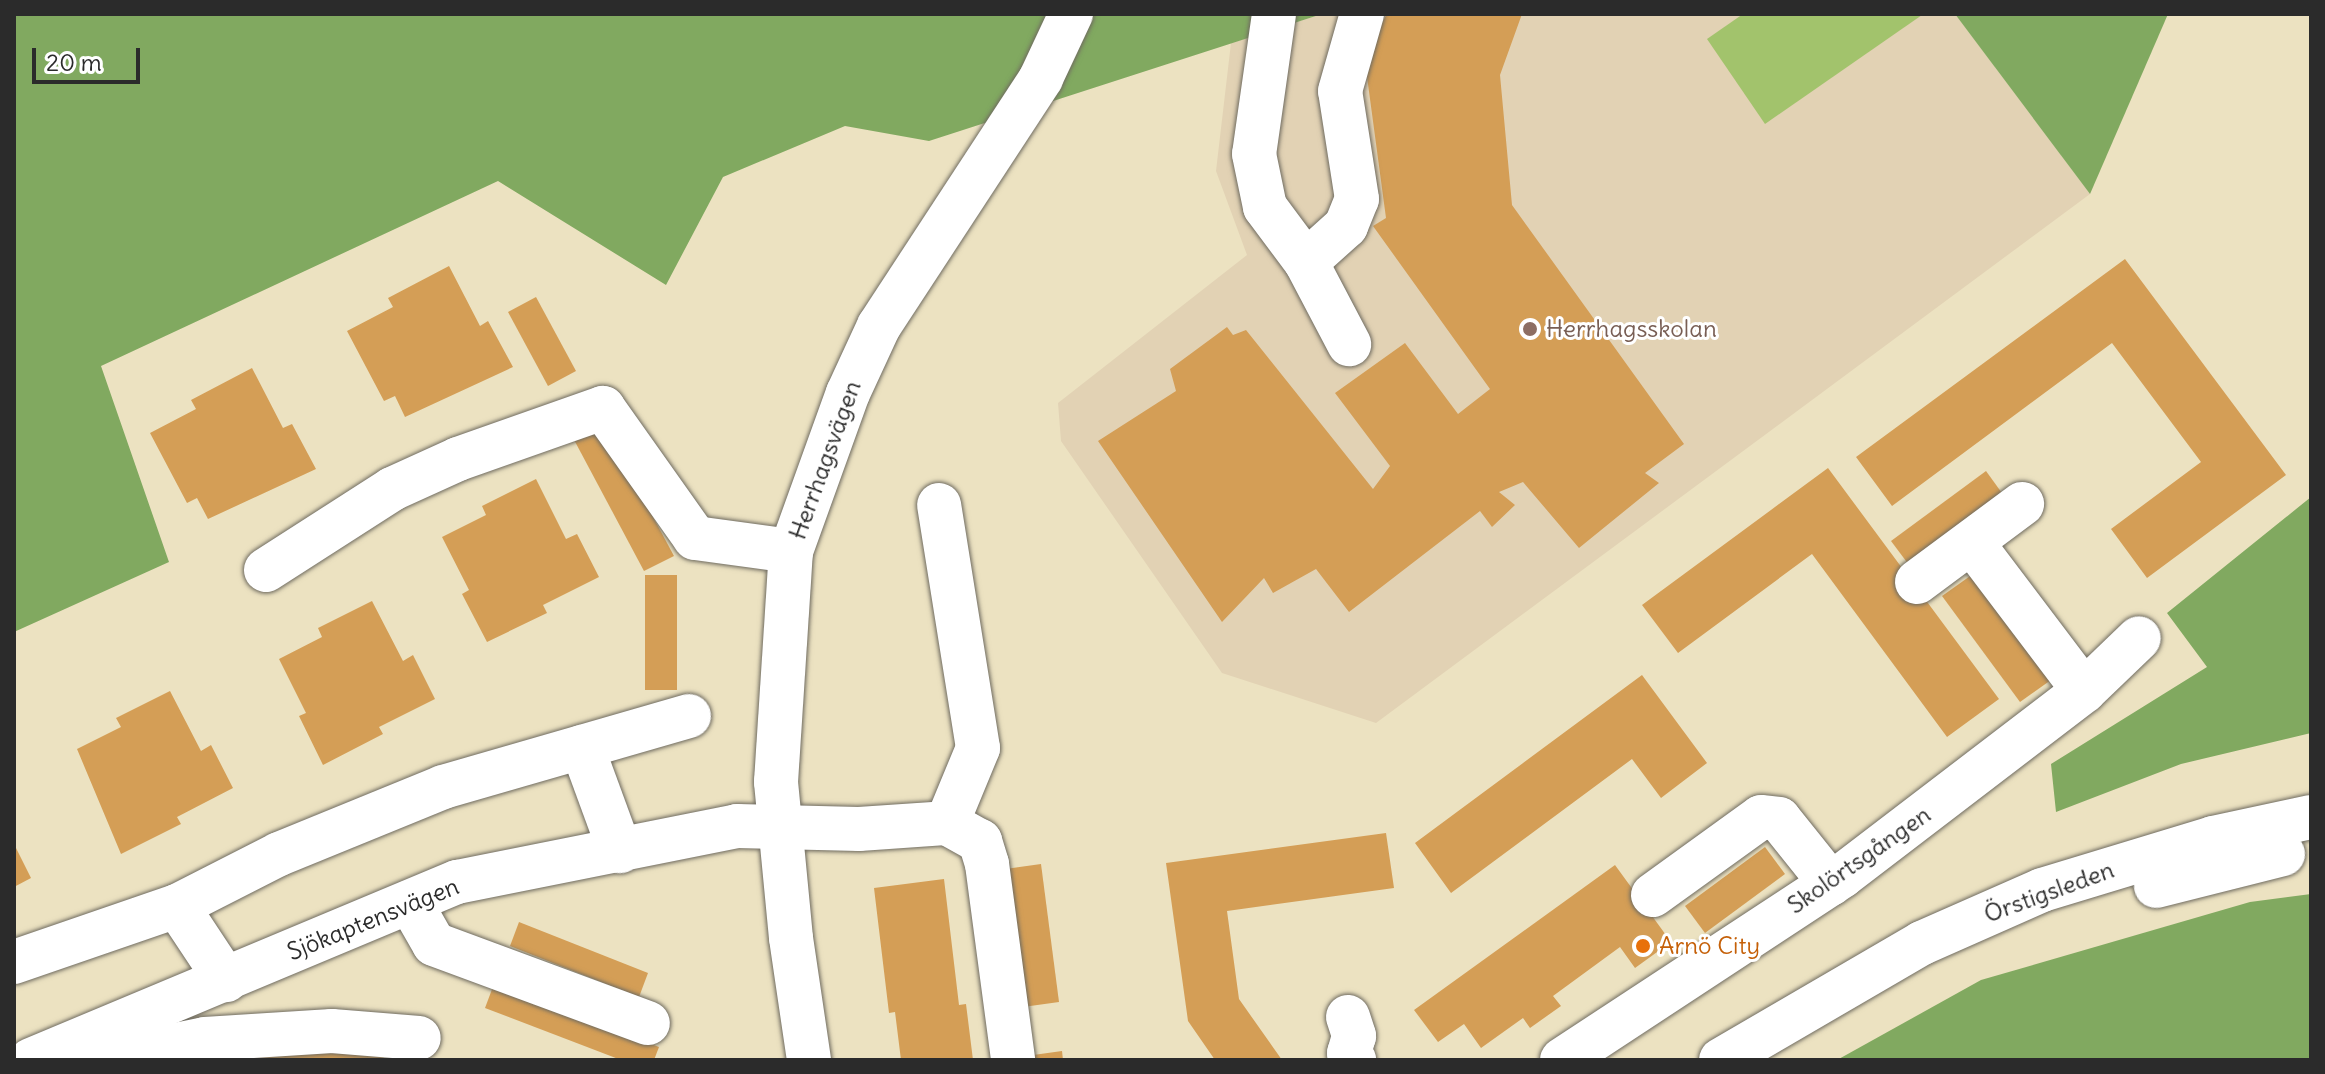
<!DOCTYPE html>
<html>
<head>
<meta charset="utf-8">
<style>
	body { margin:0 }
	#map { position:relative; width:2325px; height:1074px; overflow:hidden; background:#ece2c1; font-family:Delius,sans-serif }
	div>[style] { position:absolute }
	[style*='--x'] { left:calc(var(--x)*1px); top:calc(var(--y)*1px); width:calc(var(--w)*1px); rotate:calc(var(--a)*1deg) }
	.built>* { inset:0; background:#e2d2b4 }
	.green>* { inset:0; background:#a2c36c }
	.forest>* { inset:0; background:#81a960 }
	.building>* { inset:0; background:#d49e56 }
	.roads { filter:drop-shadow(0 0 2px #6f6b60) drop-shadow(0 0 2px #6f6b60) }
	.minor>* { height:44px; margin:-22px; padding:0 22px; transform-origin:22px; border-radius:22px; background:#fff }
	.dots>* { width:22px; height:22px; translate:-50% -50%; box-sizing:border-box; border:4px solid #fff; border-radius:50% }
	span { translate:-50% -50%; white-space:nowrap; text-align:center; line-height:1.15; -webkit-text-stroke:6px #fff; paint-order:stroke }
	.education-label { font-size:24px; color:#785e54 }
	.left { translate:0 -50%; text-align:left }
	.street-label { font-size:24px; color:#2b2b2b }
	.food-label { font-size:24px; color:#c56008 }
	.frame { position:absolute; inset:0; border:16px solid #2b2b2b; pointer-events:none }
	.scale { position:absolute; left:32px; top:48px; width:108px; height:36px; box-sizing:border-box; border:4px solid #2b2b2b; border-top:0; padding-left:10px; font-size:24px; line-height:28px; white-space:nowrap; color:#2b2b2b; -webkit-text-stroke:6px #fff; paint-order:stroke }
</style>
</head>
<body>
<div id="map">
	<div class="built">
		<div style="clip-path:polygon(1322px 14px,1955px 14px,2090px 194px,1376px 723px,1222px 673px,1061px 441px,1058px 403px,1247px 255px,1216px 171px,1231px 43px)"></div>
	</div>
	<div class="green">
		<div style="clip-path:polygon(1743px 14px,1922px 14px,1922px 15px,1765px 124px,1707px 39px)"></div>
	</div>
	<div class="forest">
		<div style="clip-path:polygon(14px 14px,1322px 14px,929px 141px,845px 126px,723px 177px,666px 285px,498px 181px,101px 366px,169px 562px,14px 632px)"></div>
		<div style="clip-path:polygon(1955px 14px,2168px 14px,2090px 194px)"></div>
		<div style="clip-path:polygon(2311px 497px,2311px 733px,2181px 764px,2056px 812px,2051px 764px,2207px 667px,2167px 613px)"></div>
		<div style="clip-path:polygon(2311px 894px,2311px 1060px,1837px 1060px,1981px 980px,2250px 902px)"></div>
	</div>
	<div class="building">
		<div style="clip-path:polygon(1387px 14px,1522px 14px,1500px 75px,1512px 205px,1684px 444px,1645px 473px,1659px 483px,1579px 548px,1523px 482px,1499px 492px,1515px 505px,1492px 527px,1480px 511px,1349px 612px,1316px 569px,1273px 593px,1264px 578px,1222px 622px,1098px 441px,1176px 391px,1170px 369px,1227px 327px,1233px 335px,1246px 330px,1373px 489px,1390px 466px,1335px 393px,1405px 343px,1458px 414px,1490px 389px,1373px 226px,1386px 218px,1361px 32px,1379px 28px)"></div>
		<div style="clip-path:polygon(2125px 259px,2286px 475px,2147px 578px,2111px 529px,2201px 462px,2112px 343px,1892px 506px,1856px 457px)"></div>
		<div style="clip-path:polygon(449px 266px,480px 326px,488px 321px,513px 367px,405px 417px,395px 396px,384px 401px,347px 331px,393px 307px,388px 298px)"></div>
		<div style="clip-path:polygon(536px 297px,576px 371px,548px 386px,508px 312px)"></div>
		<div style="clip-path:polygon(252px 368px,283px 428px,292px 424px,316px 469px,208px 519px,197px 498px,187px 503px,150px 433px,196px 409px,191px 400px)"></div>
		<div style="clip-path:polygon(601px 420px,674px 556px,644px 571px,572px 436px)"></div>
		<div style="clip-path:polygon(1828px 468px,1999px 699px,1947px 737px,1812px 554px,1678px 653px,1642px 605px)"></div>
		<div style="clip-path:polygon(1986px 471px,2007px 500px,1912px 569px,1891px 541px)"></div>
		<div style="clip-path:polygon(536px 479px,566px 539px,577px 534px,599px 577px,543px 605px,547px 613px,487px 642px,462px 594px,469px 590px,442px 537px,486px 515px,482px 506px)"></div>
		<div style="clip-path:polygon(1973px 574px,2051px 680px,2020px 702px,1942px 596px)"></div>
		<div style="clip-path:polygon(645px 575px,677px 575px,677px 690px,645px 690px)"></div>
		<div style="clip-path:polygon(372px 601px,403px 661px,413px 655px,435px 699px,379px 727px,383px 734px,323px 765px,299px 716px,306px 713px,279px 659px,322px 637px,318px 628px)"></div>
		<div style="clip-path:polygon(1642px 675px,1707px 763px,1661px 798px,1632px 759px,1451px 893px,1415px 843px)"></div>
		<div style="clip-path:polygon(170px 691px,201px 751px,211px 745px,233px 788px,177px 817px,181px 824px,121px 854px,77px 749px,121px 727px,116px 718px)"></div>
		<div style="clip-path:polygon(1386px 833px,1394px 888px,1227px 911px,1239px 999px,1282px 1060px,1215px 1060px,1188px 1021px,1166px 863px)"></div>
		<div style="clip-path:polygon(14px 844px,31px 878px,14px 887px)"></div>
		<div style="clip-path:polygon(1765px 847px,1785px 874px,1705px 933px,1685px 906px)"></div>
		<div style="clip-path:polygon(1041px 864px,1059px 1002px,1023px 1007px,1005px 869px)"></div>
		<div style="clip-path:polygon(1615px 865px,1671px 942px,1635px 968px,1620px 947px,1553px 996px,1561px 1006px,1530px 1028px,1523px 1018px,1481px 1048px,1464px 1024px,1438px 1042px,1414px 1010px)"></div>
		<div style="clip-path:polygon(944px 879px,959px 1005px,966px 1004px,973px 1060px,901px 1060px,895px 1012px,889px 1013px,874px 888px)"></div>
		<div style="clip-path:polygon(519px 922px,648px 973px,639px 997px,510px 946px)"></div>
		<div style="clip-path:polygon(494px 984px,659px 1047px,654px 1060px,621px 1060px,485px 1008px)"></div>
		<div style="clip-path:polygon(382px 1042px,384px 1060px,191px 1060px)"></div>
		<div style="clip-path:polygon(1062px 1051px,1063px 1060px,1026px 1060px,1026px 1056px)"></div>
	</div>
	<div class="roads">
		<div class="minor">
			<div style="--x:1274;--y:14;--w:141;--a:98.1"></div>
			<div style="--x:1254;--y:154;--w:54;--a:78.3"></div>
			<div style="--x:1265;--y:207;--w:69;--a:53.3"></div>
			<div style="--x:1306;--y:262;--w:54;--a:-42"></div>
			<div style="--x:1346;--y:226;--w:29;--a:-68"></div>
			<div style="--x:1357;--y:199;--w:109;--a:-98.9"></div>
			<div style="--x:1340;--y:91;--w:80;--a:-74.1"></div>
			<div style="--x:1306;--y:262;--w:93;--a:62.3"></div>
			<div style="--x:1973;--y:544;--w:184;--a:52.9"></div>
			<div style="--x:266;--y:570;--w:150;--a:-32.7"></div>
			<div style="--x:392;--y:489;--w:72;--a:-24.4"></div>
			<div style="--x:458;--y:459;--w:154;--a:-19.4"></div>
			<div style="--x:603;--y:408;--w:159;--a:54.7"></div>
			<div style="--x:695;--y:538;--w:97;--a:7.7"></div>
			<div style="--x:1917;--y:582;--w:131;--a:-36.6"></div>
			<div style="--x:582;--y:747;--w:111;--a:69.9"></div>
			<div style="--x:947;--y:823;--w:38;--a:29"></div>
			<div style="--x:980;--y:841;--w:24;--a:73"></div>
			<div style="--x:987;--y:864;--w:198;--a:82.4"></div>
			<div style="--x:2156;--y:886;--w:131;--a:-14.1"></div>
			<div style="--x:1653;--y:895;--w:133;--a:-35.8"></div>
			<div style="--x:1761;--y:817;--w:18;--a:6"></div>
			<div style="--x:1779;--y:819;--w:83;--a:51.3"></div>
			<div style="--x:410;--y:902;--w:48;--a:60.3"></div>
			<div style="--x:434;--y:944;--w:228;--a:20.3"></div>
			<div style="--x:177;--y:906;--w:89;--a:56.5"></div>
			<div style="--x:14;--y:962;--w:172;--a:-19"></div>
			<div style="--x:177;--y:906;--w:114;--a:-27"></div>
			<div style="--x:279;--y:854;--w:177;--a:-22.2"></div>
			<div style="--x:443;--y:787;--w:256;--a:-16.1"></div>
			<div style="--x:1348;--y:1017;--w:20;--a:72"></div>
			<div style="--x:1354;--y:1036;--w:18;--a:106"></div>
			<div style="--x:1349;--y:1053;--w:9;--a:54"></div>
			<div style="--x:31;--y:1060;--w:462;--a:-22.7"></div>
			<div style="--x:457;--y:882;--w:286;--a:-11.3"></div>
			<div style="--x:737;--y:826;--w:122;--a:1.4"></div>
			<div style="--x:859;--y:829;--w:88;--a:-3.9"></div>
			<div style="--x:947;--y:823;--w:81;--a:-67.5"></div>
			<div style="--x:978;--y:748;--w:246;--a:-99.1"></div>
			<div style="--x:102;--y:1060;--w:105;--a:-11.5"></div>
			<div style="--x:205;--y:1039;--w:127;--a:-3.6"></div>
			<div style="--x:332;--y:1031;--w:87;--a:4.6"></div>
			<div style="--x:809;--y:1060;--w:123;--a:-98.4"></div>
			<div style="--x:791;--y:938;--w:157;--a:-95.5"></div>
			<div style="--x:776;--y:782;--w:231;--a:-86.3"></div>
			<div style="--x:791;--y:551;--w:168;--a:-70.2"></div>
			<div style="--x:848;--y:393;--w:74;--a:-65.2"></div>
			<div style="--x:879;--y:326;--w:296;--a:-56.8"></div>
			<div style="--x:1041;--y:78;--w:71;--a:-64.9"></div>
			<div style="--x:1562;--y:1060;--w:335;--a:-33.3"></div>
			<div style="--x:1842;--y:876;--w:305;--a:-37.4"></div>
			<div style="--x:2084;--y:691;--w:76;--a:-43.9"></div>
			<div style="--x:1721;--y:1060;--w:233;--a:-30.2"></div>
			<div style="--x:1922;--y:943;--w:131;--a:-23.8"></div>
			<div style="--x:2042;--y:890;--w:179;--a:-16.9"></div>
			<div style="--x:2213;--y:838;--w:100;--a:-12.1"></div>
		</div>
	</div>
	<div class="dots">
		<div style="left:1530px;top:329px;background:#8d6e63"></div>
		<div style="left:1643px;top:946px;background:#e8710a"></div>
	</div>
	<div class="education-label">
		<span class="left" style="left:1546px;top:329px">Herrhagsskolan</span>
	</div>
	<div class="street-label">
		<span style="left:825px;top:460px;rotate:-70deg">Herrhagsvägen</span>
		<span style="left:1859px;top:860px;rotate:-35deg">Skolörtsgången</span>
		<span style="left:2049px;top:892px;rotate:-20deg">Örstigsleden</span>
		<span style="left:373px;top:919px;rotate:-22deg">Sjökaptensvägen</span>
	</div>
	<div class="food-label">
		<span class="left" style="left:1659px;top:946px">Arnö City</span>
	</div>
	<div class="frame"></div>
	<div class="scale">20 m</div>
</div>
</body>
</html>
